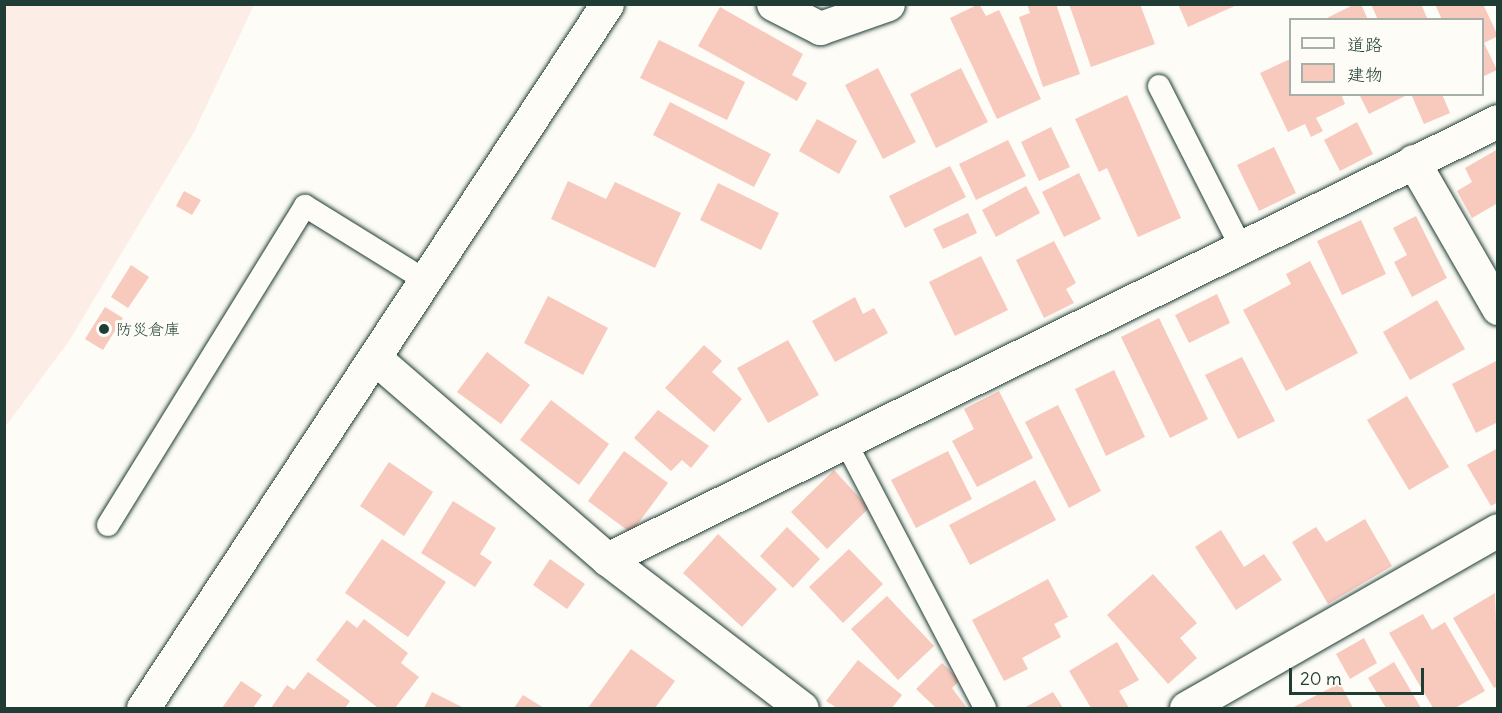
<!DOCTYPE html>
<html>
<head>
<meta charset="utf-8">
<style>
	body { margin:0 }
	#map { position:relative; width:1502px; height:713px; overflow:hidden; background:#fdfcf7; font-family:Delius,"Klee One",sans-serif }
	div>[style] { position:absolute }
	[style*='--x'] { left:calc(var(--x)*1px); top:calc(var(--y)*1px); width:calc(var(--w)*1px); rotate:calc(var(--a)*1deg) }
	.built>* { inset:0; background:#fcede6 }
	.building>* { inset:0; background:#f8c9bd }
	.roads { filter:drop-shadow(0 0 2px #1f3d34) drop-shadow(0 0 2px #1f3d34) }
	.service>* { height:22px; margin:-11px; padding:0 11px; transform-origin:11px; border-radius:11px; background:#fdfcf7 }
	.minor>* { height:33px; margin:-16.5px; padding:0 16.5px; transform-origin:16.5px; border-radius:16.5px; background:#fdfcf7 }
	.tertiary>* { height:33px; margin:-16.5px; padding:0 16.5px; transform-origin:16.5px; border-radius:16.5px; background:#fdfcf7 }
	.dots>* { width:16px; height:16px; translate:-50% -50%; box-sizing:border-box; border:3px solid #fdfcf7; border-radius:50% }
	span { translate:-50% -50%; white-space:nowrap; text-align:center; line-height:1.15; -webkit-text-stroke:6px #fdfcf7; paint-order:stroke }
	.poi-label { font-size:16px; color:#1f3d34 }
	.left { translate:0 -50%; text-align:left }
	.frame { position:absolute; inset:0; border:6px solid #1f3d34; pointer-events:none }
	.legend { position:absolute; left:1289px; top:18px; width:195px; height:78px; box-sizing:border-box; background:#fdfcf7; border:2px solid #a4b0a9; margin:0; padding:8px 10px; list-style:none; font-size:18px; color:#1f3d34 }
	.legend li { display:flex; align-items:center; gap:12px; height:30px }
	.legend b { width:30px; border:2px solid #a4b0a9 }
	.scale { position:absolute; left:1289px; top:668px; width:135px; height:27px; box-sizing:border-box; border:3px solid #1f3d34; border-top:0; padding-left:8px; font-size:18px; line-height:21px; white-space:nowrap; color:#1f3d34; -webkit-text-stroke:4px #fdfcf7; paint-order:stroke }
</style>
</head>
<body>
<div id="map">
	<div class="built">
		<div style="clip-path:polygon(5px 4px,254px 5px,194px 132px,69px 341px,5px 427px)"></div>
	</div>
	<div class="building">
		<div style="clip-path:polygon(979px 4px,986px 16px,999px 10px,1041px 99px,997px 119px,950px 18px)"></div>
		<div style="clip-path:polygon(1027px 4px,1056px 4px,1080px 74px,1043px 87px,1019px 17px,1030px 13px)"></div>
		<div style="clip-path:polygon(1069px 4px,1140px 4px,1155px 44px,1091px 67px)"></div>
		<div style="clip-path:polygon(1178px 4px,1239px 4px,1188px 27px)"></div>
		<div style="clip-path:polygon(1355px 4px,1361px 4px,1368px 20px,1323px 20px)"></div>
		<div style="clip-path:polygon(1371px 4px,1421px 4px,1428px 20px,1378px 20px)"></div>
		<div style="clip-path:polygon(1435px 4px,1483px 4px,1498px 36px,1484px 43px,1497px 70px,1482px 77px,1482px 20px,1442px 20px)"></div>
		<div style="clip-path:polygon(720px 7px,803px 54px,792px 75px,807px 83px,797px 101px,698px 46px)"></div>
		<div style="clip-path:polygon(659px 40px,745px 82px,727px 120px,640px 78px)"></div>
		<div style="clip-path:polygon(1290px 59px,1290px 94px,1341px 94px,1345px 104px,1316px 118px,1323px 131px,1311px 137px,1305px 124px,1288px 132px,1260px 73px)"></div>
		<div style="clip-path:polygon(878px 68px,916px 142px,883px 159px,845px 85px)"></div>
		<div style="clip-path:polygon(961px 68px,988px 122px,936px 148px,910px 94px)"></div>
		<div style="clip-path:polygon(1359px 94px,1404px 94px,1405px 96px,1369px 114px)"></div>
		<div style="clip-path:polygon(1411px 94px,1442px 94px,1450px 113px,1424px 124px)"></div>
		<div style="clip-path:polygon(1127px 95px,1181px 218px,1138px 237px,1107px 168px,1099px 172px,1075px 119px)"></div>
		<div style="clip-path:polygon(670px 102px,771px 154px,754px 187px,653px 135px)"></div>
		<div style="clip-path:polygon(817px 119px,857px 141px,839px 174px,799px 151px)"></div>
		<div style="clip-path:polygon(1357px 122px,1373px 154px,1340px 171px,1324px 140px)"></div>
		<div style="clip-path:polygon(1051px 127px,1070px 167px,1039px 181px,1021px 142px)"></div>
		<div style="clip-path:polygon(1008px 140px,1026px 176px,976px 200px,959px 164px)"></div>
		<div style="clip-path:polygon(1274px 147px,1296px 193px,1259px 211px,1237px 165px)"></div>
		<div style="clip-path:polygon(1498px 149px,1498px 203px,1472px 218px,1457px 191px,1472px 182px,1465px 168px)"></div>
		<div style="clip-path:polygon(950px 166px,966px 197px,905px 228px,889px 196px)"></div>
		<div style="clip-path:polygon(1079px 173px,1101px 219px,1064px 237px,1042px 192px)"></div>
		<div style="clip-path:polygon(568px 181px,606px 199px,615px 182px,681px 213px,655px 268px,551px 219px)"></div>
		<div style="clip-path:polygon(718px 183px,779px 213px,761px 250px,700px 220px)"></div>
		<div style="clip-path:polygon(1026px 186px,1040px 213px,996px 237px,982px 210px)"></div>
		<div style="clip-path:polygon(184px 191px,201px 200px,192px 215px,176px 206px)"></div>
		<div style="clip-path:polygon(968px 213px,977px 233px,943px 249px,933px 229px)"></div>
		<div style="clip-path:polygon(1416px 216px,1447px 278px,1412px 297px,1394px 262px,1407px 255px,1393px 228px)"></div>
		<div style="clip-path:polygon(1361px 220px,1386px 274px,1342px 295px,1317px 241px)"></div>
		<div style="clip-path:polygon(1054px 241px,1076px 283px,1066px 289px,1074px 303px,1044px 318px,1016px 260px)"></div>
		<div style="clip-path:polygon(981px 256px,1008px 310px,955px 336px,929px 282px)"></div>
		<div style="clip-path:polygon(1310px 261px,1358px 353px,1286px 391px,1243px 310px,1291px 284px,1286px 274px)"></div>
		<div style="clip-path:polygon(131px 265px,149px 277px,128px 308px,111px 297px)"></div>
		<div style="clip-path:polygon(1217px 294px,1230px 323px,1189px 343px,1175px 315px)"></div>
		<div style="clip-path:polygon(548px 296px,608px 328px,583px 375px,524px 343px)"></div>
		<div style="clip-path:polygon(855px 297px,863px 314px,874px 308px,888px 333px,835px 362px,812px 321px)"></div>
		<div style="clip-path:polygon(1437px 300px,1465px 349px,1410px 380px,1383px 332px)"></div>
		<div style="clip-path:polygon(105px 307px,123px 318px,103px 350px,85px 339px)"></div>
		<div style="clip-path:polygon(1159px 318px,1208px 419px,1170px 438px,1121px 337px)"></div>
		<div style="clip-path:polygon(788px 340px,819px 395px,768px 423px,737px 368px)"></div>
		<div style="clip-path:polygon(704px 345px,722px 361px,712px 372px,742px 399px,714px 432px,665px 388px)"></div>
		<div style="clip-path:polygon(487px 352px,530px 385px,501px 424px,457px 392px)"></div>
		<div style="clip-path:polygon(1242px 357px,1275px 421px,1238px 439px,1205px 375px)"></div>
		<div style="clip-path:polygon(1498px 360px,1498px 422px,1476px 433px,1452px 384px)"></div>
		<div style="clip-path:polygon(1114px 370px,1145px 437px,1106px 456px,1075px 389px)"></div>
		<div style="clip-path:polygon(999px 391px,1033px 458px,977px 487px,952px 441px,974px 429px,964px 409px)"></div>
		<div style="clip-path:polygon(1407px 396px,1449px 467px,1409px 490px,1367px 420px)"></div>
		<div style="clip-path:polygon(551px 400px,609px 444px,579px 485px,520px 440px)"></div>
		<div style="clip-path:polygon(1058px 405px,1101px 491px,1069px 508px,1025px 422px)"></div>
		<div style="clip-path:polygon(658px 410px,709px 446px,691px 468px,682px 460px,671px 471px,634px 438px)"></div>
		<div style="clip-path:polygon(1498px 448px,1498px 502px,1491px 506px,1467px 465px)"></div>
		<div style="clip-path:polygon(624px 451px,668px 483px,631px 533px,588px 501px)"></div>
		<div style="clip-path:polygon(948px 451px,972px 499px,916px 528px,891px 480px)"></div>
		<div style="clip-path:polygon(389px 462px,433px 492px,404px 536px,360px 506px)"></div>
		<div style="clip-path:polygon(834px 470px,869px 508px,827px 549px,791px 512px)"></div>
		<div style="clip-path:polygon(1035px 480px,1056px 520px,970px 565px,949px 525px)"></div>
		<div style="clip-path:polygon(453px 501px,496px 528px,480px 554px,492px 562px,475px 587px,421px 553px)"></div>
		<div style="clip-path:polygon(1365px 519px,1392px 566px,1328px 604px,1292px 542px,1316px 527px,1326px 542px)"></div>
		<div style="clip-path:polygon(787px 527px,820px 559px,793px 588px,760px 556px)"></div>
		<div style="clip-path:polygon(1221px 530px,1244px 567px,1264px 554px,1282px 580px,1236px 610px,1195px 547px)"></div>
		<div style="clip-path:polygon(718px 534px,777px 589px,742px 627px,683px 573px)"></div>
		<div style="clip-path:polygon(382px 539px,446px 582px,408px 637px,345px 593px)"></div>
		<div style="clip-path:polygon(849px 549px,883px 584px,843px 623px,809px 587px)"></div>
		<div style="clip-path:polygon(550px 559px,585px 584px,567px 609px,533px 585px)"></div>
		<div style="clip-path:polygon(1153px 574px,1197px 623px,1180px 638px,1197px 658px,1168px 684px,1107px 615px)"></div>
		<div style="clip-path:polygon(1048px 579px,1068px 617px,1054px 624px,1061px 637px,1022px 658px,1028px 669px,1004px 681px,972px 620px)"></div>
		<div style="clip-path:polygon(1495px 593px,1498px 686px,1494px 688px,1453px 618px)"></div>
		<div style="clip-path:polygon(887px 596px,934px 646px,898px 680px,851px 629px)"></div>
		<div style="clip-path:polygon(1423px 614px,1432px 630px,1445px 622px,1485px 691px,1455px 708px,1433px 708px,1389px 633px)"></div>
		<div style="clip-path:polygon(364px 619px,408px 653px,401px 663px,419px 677px,395px 708px,378px 708px,316px 660px,347px 620px,357px 628px)"></div>
		<div style="clip-path:polygon(1364px 638px,1377px 663px,1350px 679px,1336px 654px)"></div>
		<div style="clip-path:polygon(1117px 642px,1139px 680px,1119px 691px,1129px 708px,1091px 708px,1069px 671px)"></div>
		<div style="clip-path:polygon(631px 649px,675px 681px,655px 708px,588px 708px)"></div>
		<div style="clip-path:polygon(858px 660px,902px 695px,892px 708px,837px 708px,826px 701px)"></div>
		<div style="clip-path:polygon(1394px 662px,1421px 708px,1386px 708px,1368px 678px)"></div>
		<div style="clip-path:polygon(942px 663px,960px 680px,952px 688px,967px 708px,936px 708px,916px 689px)"></div>
		<div style="clip-path:polygon(308px 672px,350px 701px,345px 708px,271px 708px,287px 685px,294px 690px)"></div>
		<div style="clip-path:polygon(241px 681px,262px 695px,253px 708px,222px 708px)"></div>
		<div style="clip-path:polygon(1340px 683px,1353px 708px,1292px 708px)"></div>
		<div style="clip-path:polygon(432px 692px,464px 708px,424px 708px)"></div>
		<div style="clip-path:polygon(1053px 692px,1063px 708px,1024px 708px)"></div>
		<div style="clip-path:polygon(523px 695px,544px 708px,514px 708px)"></div>
	</div>
	<div class="roads">
		<div class="service">
			<div style="--x:1159;--y:86;--w:178;--a:63"></div>
			<div style="--x:845;--y:441;--w:301;--a:62.3"></div>
			<div style="--x:108;--y:525;--w:375;--a:-58.3"></div>
			<div style="--x:305;--y:206;--w:141;--a:31.7"></div>
		</div>
		<div class="minor">
			<div style="--x:773;--y:4;--w:53;--a:27.1"></div>
			<div style="--x:820;--y:28;--w:72;--a:-19.4"></div>
			<div style="--x:1413;--y:161;--w:170;--a:60"></div>
			<div style="--x:375;--y:358;--w:307;--a:40.9"></div>
			<div style="--x:607;--y:559;--w:245;--a:37.4"></div>
			<div style="--x:607;--y:559;--w:993;--a:-26.18"></div>
			<div style="--x:1186;--y:708;--w:359;--a:-29.7"></div>
		</div>
		<div class="tertiary">
			<div style="--x:143;--y:708;--w:843;--a:-56.61"></div>
		</div>
	</div>
	<div class="dots">
		<div style="left:104px;top:329px;background:#1f3d34"></div>
	</div>
	<div class="poi-label">
		<span class="left" style="left:116px;top:329px">防災倉庫</span>
	</div>
	<div class="frame"></div>
	<ul class="legend">
	<li><b style="height:8px;background:#fdfcf7"></b>道路</li>
	<li><b style="height:16px;background:#f8c9bd"></b>建物</li>
	</ul>
	<div class="scale">20 m</div>
</div>
</body>
</html>
